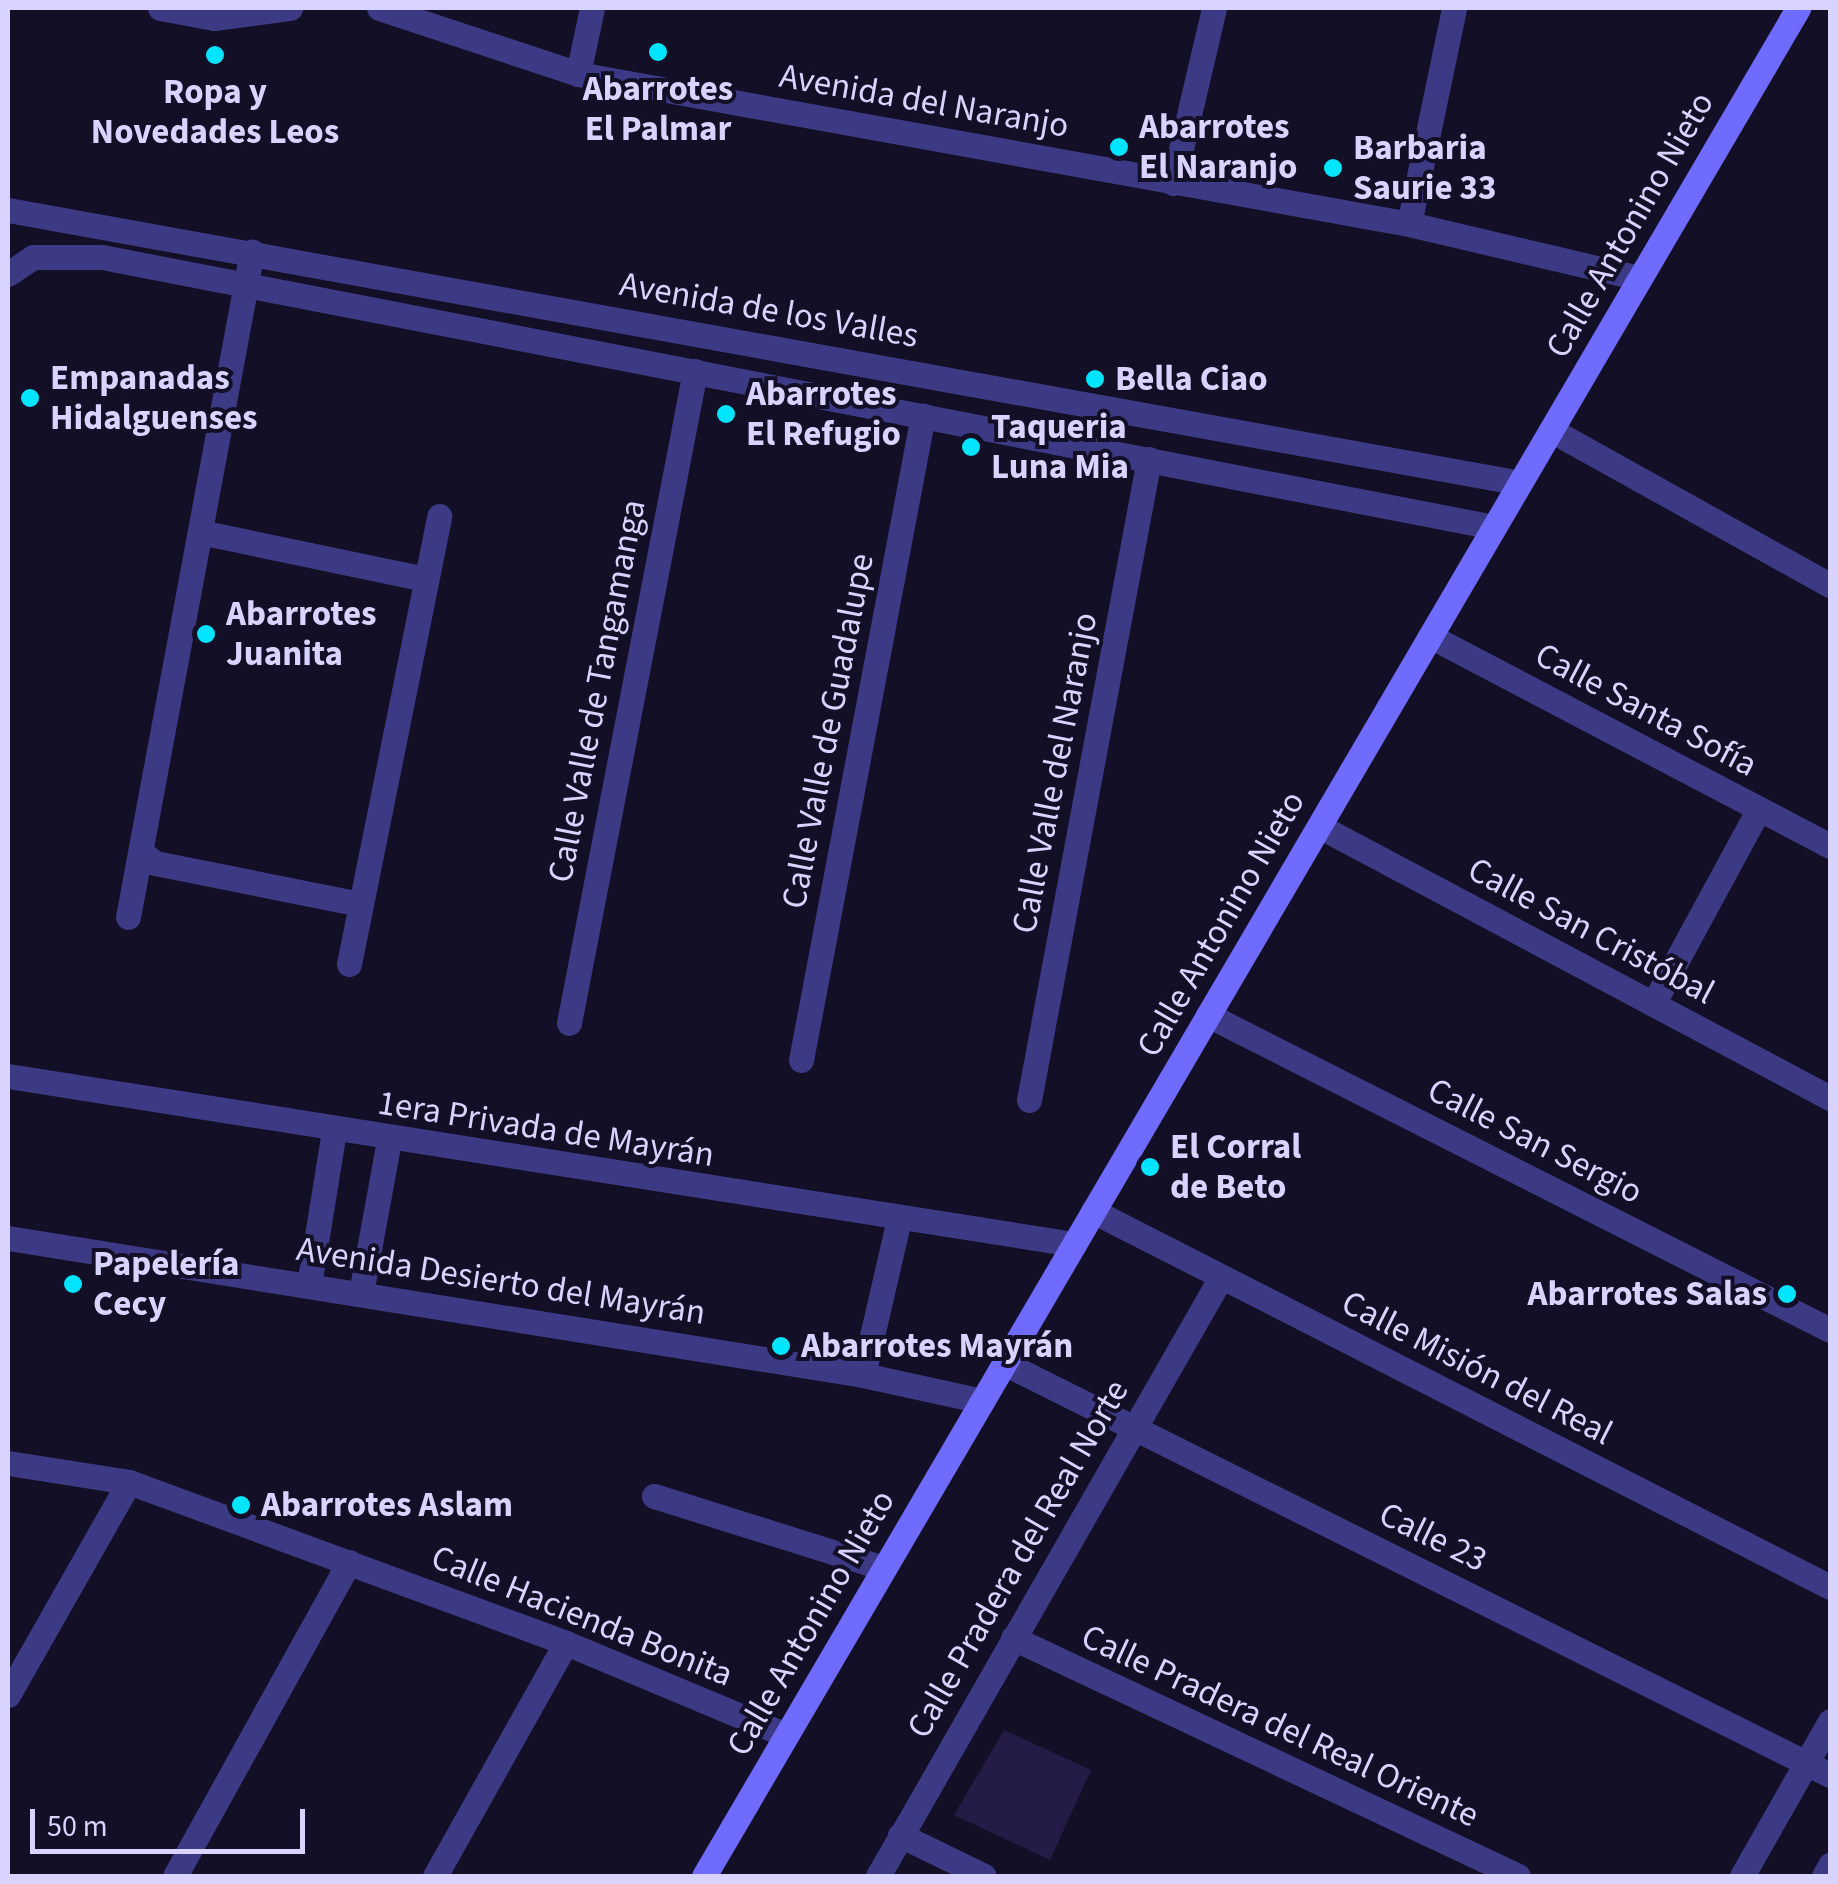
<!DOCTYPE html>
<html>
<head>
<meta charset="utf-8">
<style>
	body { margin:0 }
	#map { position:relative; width:1838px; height:1884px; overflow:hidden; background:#130f26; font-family:"Source Sans 3",sans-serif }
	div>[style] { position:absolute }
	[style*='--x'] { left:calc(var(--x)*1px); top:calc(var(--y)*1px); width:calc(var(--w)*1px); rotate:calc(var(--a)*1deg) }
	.building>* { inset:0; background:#241b47 }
	.minor>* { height:25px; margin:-12.5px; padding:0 12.5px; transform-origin:12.5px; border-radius:12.5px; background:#3d3a85 }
	.tertiary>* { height:25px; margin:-12.5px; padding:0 12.5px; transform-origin:12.5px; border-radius:12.5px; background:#3d3a85 }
	.secondary>* { height:25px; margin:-12.5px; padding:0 12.5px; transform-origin:12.5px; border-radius:12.5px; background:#6f6bff }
	.dots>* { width:28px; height:28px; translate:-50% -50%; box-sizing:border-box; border:5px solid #130f26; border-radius:50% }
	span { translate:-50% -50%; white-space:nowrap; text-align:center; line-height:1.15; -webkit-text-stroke:8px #130f26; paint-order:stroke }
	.poi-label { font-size:35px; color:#d9d4ff; font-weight:700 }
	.left { translate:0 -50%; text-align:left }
	.right { translate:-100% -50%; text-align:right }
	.street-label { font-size:35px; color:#d9d4ff }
	.frame { position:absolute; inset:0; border:10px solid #d9d4ff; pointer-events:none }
	.scale { position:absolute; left:30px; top:1809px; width:275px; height:45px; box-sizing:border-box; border:5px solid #d9d4ff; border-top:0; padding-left:12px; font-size:30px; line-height:35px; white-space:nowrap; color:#d9d4ff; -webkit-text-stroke:8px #130f26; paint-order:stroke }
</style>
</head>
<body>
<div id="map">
	<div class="building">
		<div style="clip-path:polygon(1004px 1730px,1091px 1770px,1050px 1860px,954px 1815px)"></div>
	</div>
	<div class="minor">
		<div style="--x:160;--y:8;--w:55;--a:10.5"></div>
		<div style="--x:214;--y:18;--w:77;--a:-7.5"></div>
		<div style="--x:379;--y:8;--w:210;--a:18.3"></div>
		<div style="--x:578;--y:74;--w:844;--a:10.23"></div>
		<div style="--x:1409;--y:224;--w:237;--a:13.2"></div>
		<div style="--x:578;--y:74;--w:67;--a:-78"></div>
		<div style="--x:1173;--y:183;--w:180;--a:-76.8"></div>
		<div style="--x:1409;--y:224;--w:221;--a:-78.2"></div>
		<div style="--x:1551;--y:430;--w:319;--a:29.1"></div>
		<div style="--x:200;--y:532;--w:229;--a:11.8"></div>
		<div style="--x:1430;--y:636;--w:452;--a:27.7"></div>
		<div style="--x:1319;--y:826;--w:579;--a:28.03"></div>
		<div style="--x:141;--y:852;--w:18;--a:38"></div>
		<div style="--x:155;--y:863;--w:209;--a:11.3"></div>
		<div style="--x:128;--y:917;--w:677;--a:-79.45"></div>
		<div style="--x:349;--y:964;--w:457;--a:-78.6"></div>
		<div style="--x:1653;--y:1004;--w:222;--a:-61.5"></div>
		<div style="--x:1208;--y:1015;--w:697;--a:26.86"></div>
		<div style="--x:569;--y:1023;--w:664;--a:-79.06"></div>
		<div style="--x:801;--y:1060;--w:656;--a:-79.29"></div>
		<div style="--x:8;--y:1076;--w:1079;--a:8.96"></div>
		<div style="--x:1029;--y:1100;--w:652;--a:-79.4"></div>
		<div style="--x:1093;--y:1211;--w:827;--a:27.03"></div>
		<div style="--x:8;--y:1238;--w:866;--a:9.1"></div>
		<div style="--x:863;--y:1375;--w:122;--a:12.3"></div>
		<div style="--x:309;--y:1285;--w:156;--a:-80.8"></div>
		<div style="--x:361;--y:1293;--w:156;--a:-79.6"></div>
		<div style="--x:1004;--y:1363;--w:923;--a:26.51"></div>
		<div style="--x:863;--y:1375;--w:160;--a:-77"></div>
		<div style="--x:8;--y:1463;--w:122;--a:8.9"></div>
		<div style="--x:129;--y:1482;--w:466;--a:20.2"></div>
		<div style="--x:566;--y:1643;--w:238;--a:22.7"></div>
		<div style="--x:654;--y:1496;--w:241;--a:17.4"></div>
		<div style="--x:1013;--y:1638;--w:558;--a:25.23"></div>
		<div style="--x:8;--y:1695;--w:245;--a:-60.4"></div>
		<div style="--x:900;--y:1835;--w:93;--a:26"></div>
		<div style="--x:175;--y:1876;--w:359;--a:-61"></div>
		<div style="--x:435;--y:1876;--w:267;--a:-60.7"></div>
		<div style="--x:878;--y:1876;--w:690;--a:-60.2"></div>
	</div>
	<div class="tertiary">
		<div style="--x:8;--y:210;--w:1536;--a:10.23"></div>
		<div style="--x:8;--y:274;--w:30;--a:-34"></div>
		<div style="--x:33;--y:257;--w:69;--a:0"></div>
		<div style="--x:102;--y:257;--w:1418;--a:10.98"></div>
		<div style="--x:1742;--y:1876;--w:178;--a:-60.4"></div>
		<div style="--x:1824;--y:1876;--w:13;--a:-61"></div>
	</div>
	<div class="secondary">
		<div style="--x:704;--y:1876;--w:2165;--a:-59.64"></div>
	</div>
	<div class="dots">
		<div style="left:658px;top:52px;background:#00e5ff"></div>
		<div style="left:215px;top:55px;background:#00e5ff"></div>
		<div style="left:1119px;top:147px;background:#00e5ff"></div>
		<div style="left:1333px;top:168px;background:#00e5ff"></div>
		<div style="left:1095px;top:379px;background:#00e5ff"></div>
		<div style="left:30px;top:398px;background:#00e5ff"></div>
		<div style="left:726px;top:414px;background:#00e5ff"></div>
		<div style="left:971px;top:447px;background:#00e5ff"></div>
		<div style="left:206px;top:634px;background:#00e5ff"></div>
		<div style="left:1150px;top:1167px;background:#00e5ff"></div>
		<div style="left:73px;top:1284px;background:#00e5ff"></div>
		<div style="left:1787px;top:1294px;background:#00e5ff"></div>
		<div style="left:781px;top:1346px;background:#00e5ff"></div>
		<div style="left:241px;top:1505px;background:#00e5ff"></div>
	</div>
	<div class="poi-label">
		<span style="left:658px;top:109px">Abarrotes<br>El Palmar</span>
		<span style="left:215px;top:112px">Ropa y<br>Novedades Leos</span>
		<span class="left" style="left:1139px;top:147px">Abarrotes<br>El Naranjo</span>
		<span class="left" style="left:1353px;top:168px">Barbaria<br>Saurie 33</span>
		<span class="left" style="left:50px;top:398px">Empanadas<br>Hidalguenses</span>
		<span class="left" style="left:1115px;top:379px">Bella Ciao</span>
		<span class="left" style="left:746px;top:414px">Abarrotes<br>El Refugio</span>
		<span class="left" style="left:991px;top:447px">Taqueria<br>Luna Mia</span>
		<span class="left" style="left:226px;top:634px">Abarrotes<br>Juanita</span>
		<span class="left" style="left:1170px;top:1167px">El Corral<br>de Beto</span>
		<span class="left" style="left:93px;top:1284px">Papelería<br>Cecy</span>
		<span class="right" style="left:1767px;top:1294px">Abarrotes Salas</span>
		<span class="left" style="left:801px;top:1346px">Abarrotes Mayrán</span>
		<span class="left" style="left:261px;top:1505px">Abarrotes Aslam</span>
	</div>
	<div class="street-label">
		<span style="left:924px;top:101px;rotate:10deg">Avenida del Naranjo</span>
		<span style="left:1630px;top:225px;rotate:-60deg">Calle Antonino Nieto</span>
		<span style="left:769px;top:310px;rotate:10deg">Avenida de los Valles</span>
		<span style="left:597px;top:691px;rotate:-79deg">Calle Valle de Tangamanga</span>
		<span style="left:1646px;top:710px;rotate:28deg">Calle Santa Sofía</span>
		<span style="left:828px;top:731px;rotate:-79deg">Calle Valle de Guadalupe</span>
		<span style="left:1055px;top:773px;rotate:-79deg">Calle Valle del Naranjo</span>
		<span style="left:1221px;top:924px;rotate:-60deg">Calle Antonino Nieto</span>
		<span style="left:1591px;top:931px;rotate:28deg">Calle San Cristóbal</span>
		<span style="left:546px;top:1129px;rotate:9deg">1era Privada de Mayrán</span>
		<span style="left:1535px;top:1141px;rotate:27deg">Calle San Sergio</span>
		<span style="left:501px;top:1281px;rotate:9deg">Avenida Desierto del Mayrán</span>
		<span style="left:1477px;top:1368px;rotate:27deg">Calle Misión del Real</span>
		<span style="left:1433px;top:1537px;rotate:26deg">Calle 23</span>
		<span style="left:1018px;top:1559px;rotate:-60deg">Calle Pradera del Real Norte</span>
		<span style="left:582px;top:1616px;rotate:22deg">Calle Hacienda Bonita</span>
		<span style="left:811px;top:1623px;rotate:-60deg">Calle Antonino Nieto</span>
		<span style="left:1280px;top:1726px;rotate:25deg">Calle Pradera del Real Oriente</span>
	</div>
	<div class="frame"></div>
	<div class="scale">50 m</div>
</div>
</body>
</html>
